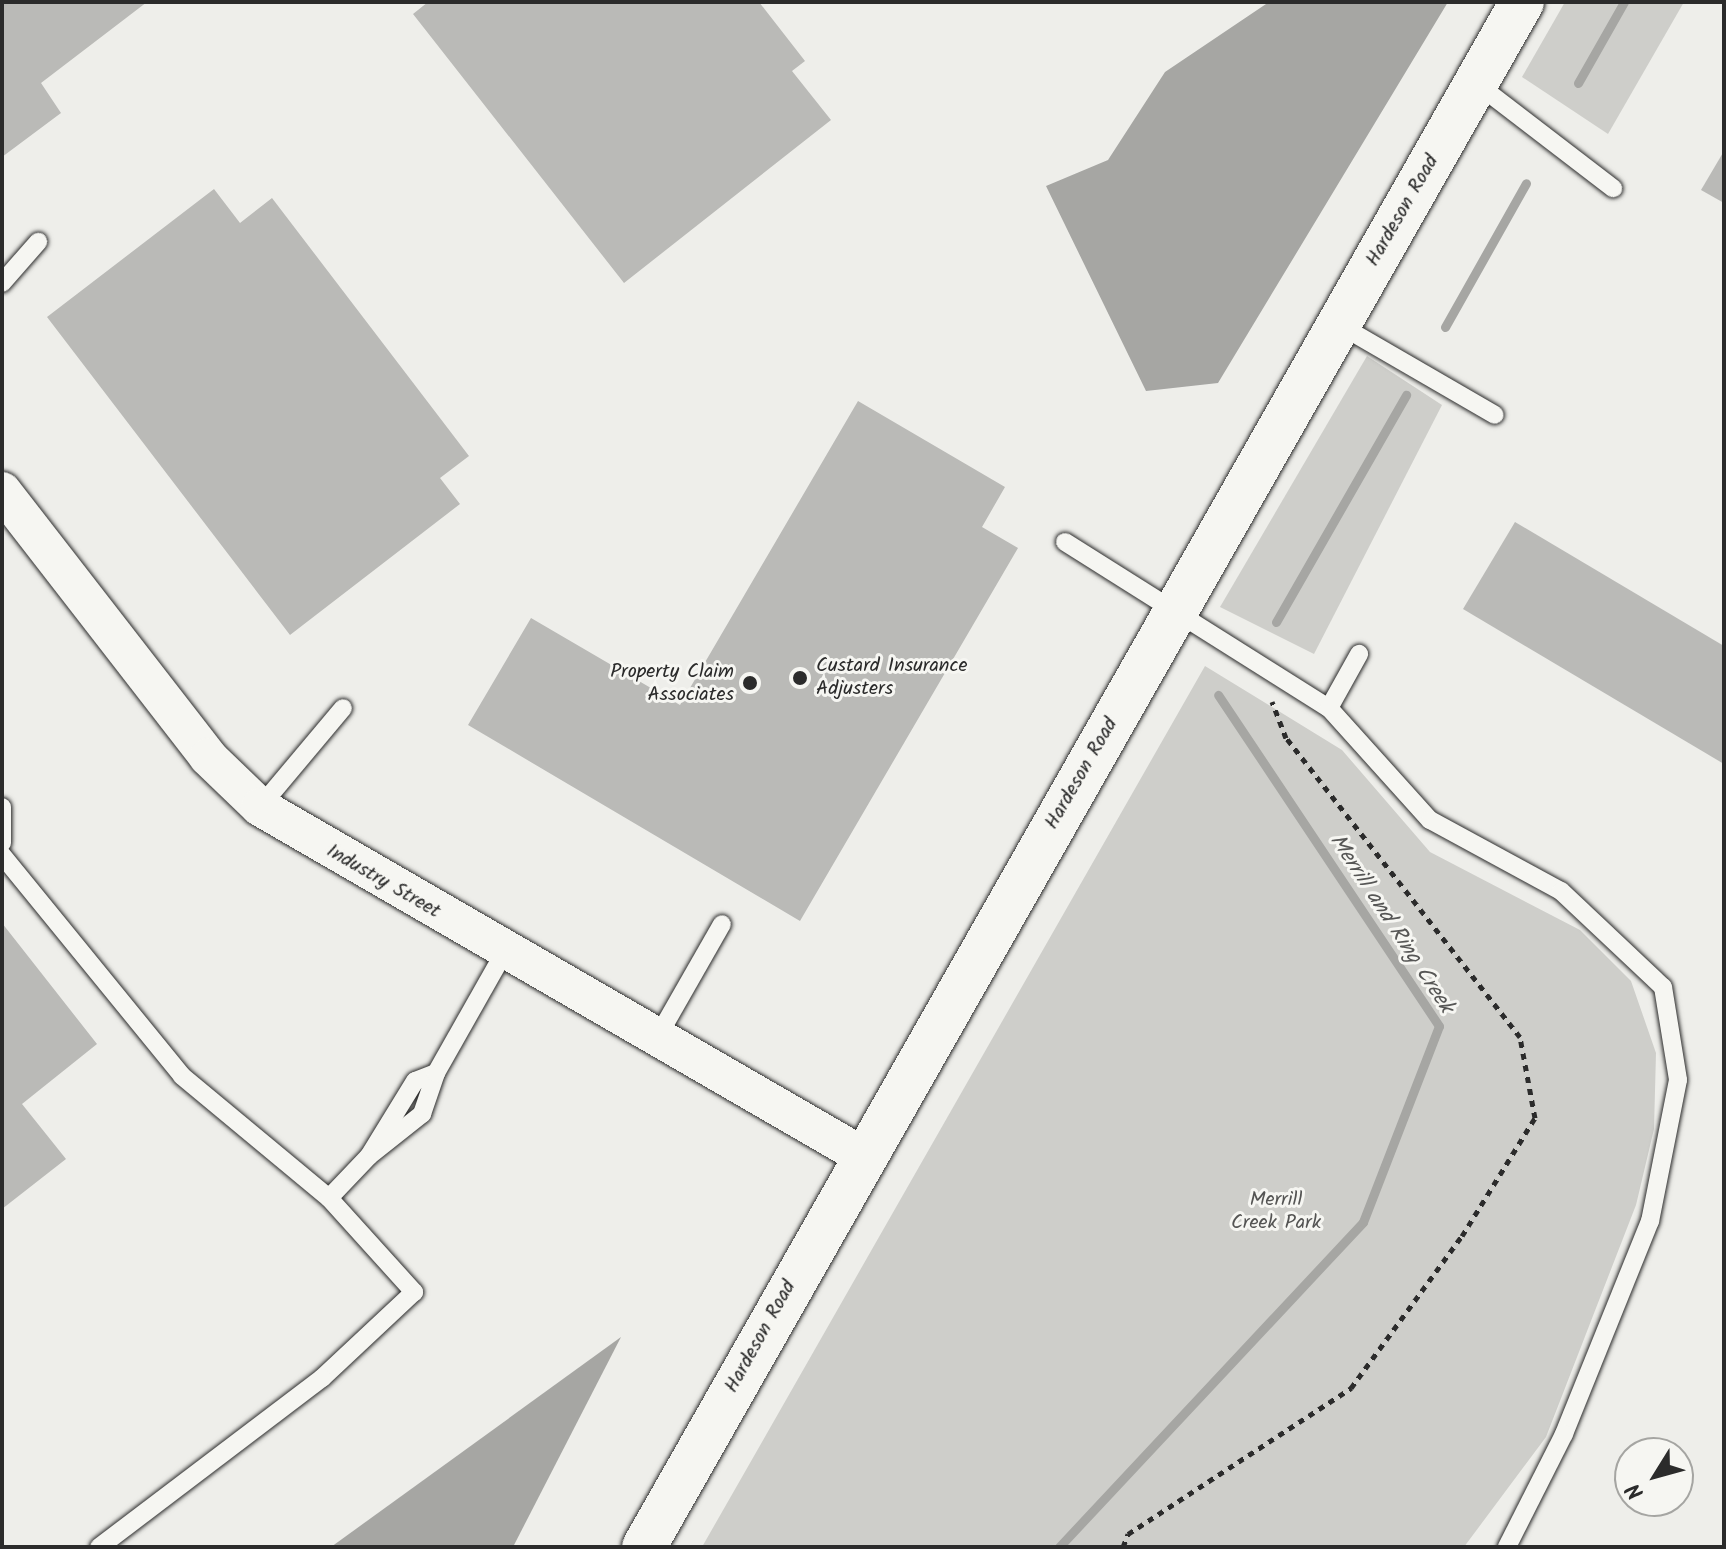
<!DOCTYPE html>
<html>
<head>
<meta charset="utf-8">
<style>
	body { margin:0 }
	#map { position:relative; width:1726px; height:1549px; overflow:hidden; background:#eeeeea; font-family:Kalam,sans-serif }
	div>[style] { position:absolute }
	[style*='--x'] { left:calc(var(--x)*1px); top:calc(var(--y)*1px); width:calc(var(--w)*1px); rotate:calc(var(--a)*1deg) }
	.green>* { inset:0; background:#cececa }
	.water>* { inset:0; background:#a6a6a3 }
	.stream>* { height:9px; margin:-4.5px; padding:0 4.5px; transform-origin:4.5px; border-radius:4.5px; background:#a6a6a3 }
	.building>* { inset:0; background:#babab7 }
	.path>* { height:5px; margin-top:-2.5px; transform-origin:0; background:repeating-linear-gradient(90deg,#2b2b2b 0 6px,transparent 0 12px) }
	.roads { filter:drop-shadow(0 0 2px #2b2b2b) drop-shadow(0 0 2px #2b2b2b) }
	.service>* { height:18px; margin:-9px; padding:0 9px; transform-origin:9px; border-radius:9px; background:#f6f6f2 }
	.minor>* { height:38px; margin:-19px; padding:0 19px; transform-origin:19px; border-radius:19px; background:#f6f6f2 }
	.tertiary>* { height:44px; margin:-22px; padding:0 22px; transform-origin:22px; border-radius:22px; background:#f6f6f2 }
	.dots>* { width:22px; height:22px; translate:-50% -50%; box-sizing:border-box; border:4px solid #f6f6f2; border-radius:50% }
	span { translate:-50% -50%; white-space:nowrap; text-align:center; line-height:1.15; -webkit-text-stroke:6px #f6f6f2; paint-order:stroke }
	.street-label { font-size:20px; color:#2b2b2b }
	.poi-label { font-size:20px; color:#2b2b2b }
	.left { translate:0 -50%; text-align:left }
	.right { translate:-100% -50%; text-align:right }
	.park-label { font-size:20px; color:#545453 }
	.water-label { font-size:22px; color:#565655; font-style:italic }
	.frame { position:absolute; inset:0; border:4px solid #2b2b2b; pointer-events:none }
	.north { position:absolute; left:1614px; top:1437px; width:80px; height:80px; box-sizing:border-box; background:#f6f6f2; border:2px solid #a5a5a2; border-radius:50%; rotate:233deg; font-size:22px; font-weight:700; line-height:32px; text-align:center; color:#2b2b2b }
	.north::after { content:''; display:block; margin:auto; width:28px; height:36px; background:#2b2b2b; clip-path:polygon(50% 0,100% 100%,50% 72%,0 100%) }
</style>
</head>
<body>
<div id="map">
	<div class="green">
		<div style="clip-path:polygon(1565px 2px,1684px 2px,1608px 134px,1522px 77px)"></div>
		<div style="clip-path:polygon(1367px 356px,1442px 405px,1314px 654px,1220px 607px)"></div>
		<div style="clip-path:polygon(1205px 666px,1342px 750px,1430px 852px,1580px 930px,1631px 981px,1656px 1053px,1654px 1129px,1636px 1205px,1546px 1437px,1464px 1547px,702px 1547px)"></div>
	</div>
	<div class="water">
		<div style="clip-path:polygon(1269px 2px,1448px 2px,1218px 383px,1146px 391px,1046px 186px,1108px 160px,1165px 72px)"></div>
		<div style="clip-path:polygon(621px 1337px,513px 1547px,331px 1547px)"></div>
	</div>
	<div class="stream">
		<div style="--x:1578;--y:83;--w:93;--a:-60.4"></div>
		<div style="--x:1445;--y:327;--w:165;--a:-60.6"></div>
		<div style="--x:1276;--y:622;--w:262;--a:-60.2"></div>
		<div style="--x:1059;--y:1547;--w:445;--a:-46.9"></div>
		<div style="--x:1363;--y:1222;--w:210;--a:-68.8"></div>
		<div style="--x:1439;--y:1026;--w:398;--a:-123.7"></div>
	</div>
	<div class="building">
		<div style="clip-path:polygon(2px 2px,147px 2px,41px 83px,61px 113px,2px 157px)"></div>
		<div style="clip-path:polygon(428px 2px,759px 2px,805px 61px,792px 71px,831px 120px,624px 283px,413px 14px)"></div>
		<div style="clip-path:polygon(1724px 151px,1724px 203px,1701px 190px)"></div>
		<div style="clip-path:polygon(214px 189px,240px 223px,272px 198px,469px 456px,440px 478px,460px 504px,290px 635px,47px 317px)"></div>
		<div style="clip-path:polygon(858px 401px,1005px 487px,982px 527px,1018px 548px,800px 921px,468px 725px,531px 618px,680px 705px)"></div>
		<div style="clip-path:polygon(1515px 522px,1724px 646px,1724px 764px,1463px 609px)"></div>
		<div style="clip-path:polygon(2px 923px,97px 1044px,22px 1104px,66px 1159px,2px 1209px)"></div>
	</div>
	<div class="path">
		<div style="--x:1123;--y:1547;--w:14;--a:-69"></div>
		<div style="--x:1128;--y:1534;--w:267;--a:-33.2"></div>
		<div style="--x:1351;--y:1388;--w:188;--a:-53.9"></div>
		<div style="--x:1462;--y:1236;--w:139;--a:-58.3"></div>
		<div style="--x:1535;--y:1118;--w:82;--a:-100.5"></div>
		<div style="--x:1520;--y:1037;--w:380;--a:-128"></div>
		<div style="--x:1286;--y:738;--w:39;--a:-111"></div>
	</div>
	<div class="roads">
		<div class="service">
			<div style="--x:1476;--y:83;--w:173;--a:37.5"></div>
			<div style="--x:2;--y:283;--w:55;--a:-48.7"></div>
			<div style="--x:1338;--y:324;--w:181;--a:30.1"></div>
			<div style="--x:1065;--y:542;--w:312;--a:32.2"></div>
			<div style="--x:1329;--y:708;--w:151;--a:48"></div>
			<div style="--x:1430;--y:820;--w:149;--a:28.5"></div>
			<div style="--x:1561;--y:891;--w:140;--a:43.3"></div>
			<div style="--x:1663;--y:987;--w:94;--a:80.8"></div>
			<div style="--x:1678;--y:1080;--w:144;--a:101.2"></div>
			<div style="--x:1650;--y:1221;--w:230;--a:112"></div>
			<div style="--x:1564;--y:1434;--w:127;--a:116.8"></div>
			<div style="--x:1329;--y:708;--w:62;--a:-60.9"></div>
			<div style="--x:2;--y:807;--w:36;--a:90"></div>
			<div style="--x:260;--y:807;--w:129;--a:-50"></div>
			<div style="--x:2;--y:855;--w:285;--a:50.8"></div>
			<div style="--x:182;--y:1076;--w:191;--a:39.7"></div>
			<div style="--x:329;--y:1198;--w:127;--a:47.9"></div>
			<div style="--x:414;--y:1292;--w:126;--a:136.9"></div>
			<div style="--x:322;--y:1378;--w:280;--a:142.8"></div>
			<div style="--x:657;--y:1038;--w:131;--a:-60.3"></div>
			<div style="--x:436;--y:1073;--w:22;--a:159"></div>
			<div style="--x:415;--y:1081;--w:88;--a:121.5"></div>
			<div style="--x:369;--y:1156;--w:68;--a:-38.4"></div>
			<div style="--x:422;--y:1114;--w:43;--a:-71.1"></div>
			<div style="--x:436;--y:1073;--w:140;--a:-60.5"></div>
			<div style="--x:329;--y:1198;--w:58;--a:-46.4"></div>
		</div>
		<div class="minor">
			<div style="--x:2;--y:491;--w:336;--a:52.2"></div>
			<div style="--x:208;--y:757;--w:72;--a:43.9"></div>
			<div style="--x:260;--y:807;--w:697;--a:30.06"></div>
		</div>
		<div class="tertiary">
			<div style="--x:644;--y:1547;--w:1777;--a:-60.39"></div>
		</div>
	</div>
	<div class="dots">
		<div style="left:800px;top:678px;background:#2b2b2b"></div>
		<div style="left:750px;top:683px;background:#2b2b2b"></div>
	</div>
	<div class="street-label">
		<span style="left:1403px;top:211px;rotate:-60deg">Hardeson Road</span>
		<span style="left:1082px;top:774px;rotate:-60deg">Hardeson Road</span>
		<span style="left:383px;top:882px;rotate:30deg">Industry Street</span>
		<span style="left:761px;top:1337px;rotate:-61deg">Hardeson Road</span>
	</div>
	<div class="poi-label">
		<span class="left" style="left:816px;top:678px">Custard Insurance<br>Adjusters</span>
		<span class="right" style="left:734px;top:684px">Property Claim<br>Associates</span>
	</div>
	<div class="park-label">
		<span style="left:1276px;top:1212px">Merrill<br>Creek Park</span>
	</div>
	<div class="water-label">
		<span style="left:1391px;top:924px;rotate:57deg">Merrill and Ring Creek</span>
	</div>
	<div class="frame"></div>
	<div class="north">N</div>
</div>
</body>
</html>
